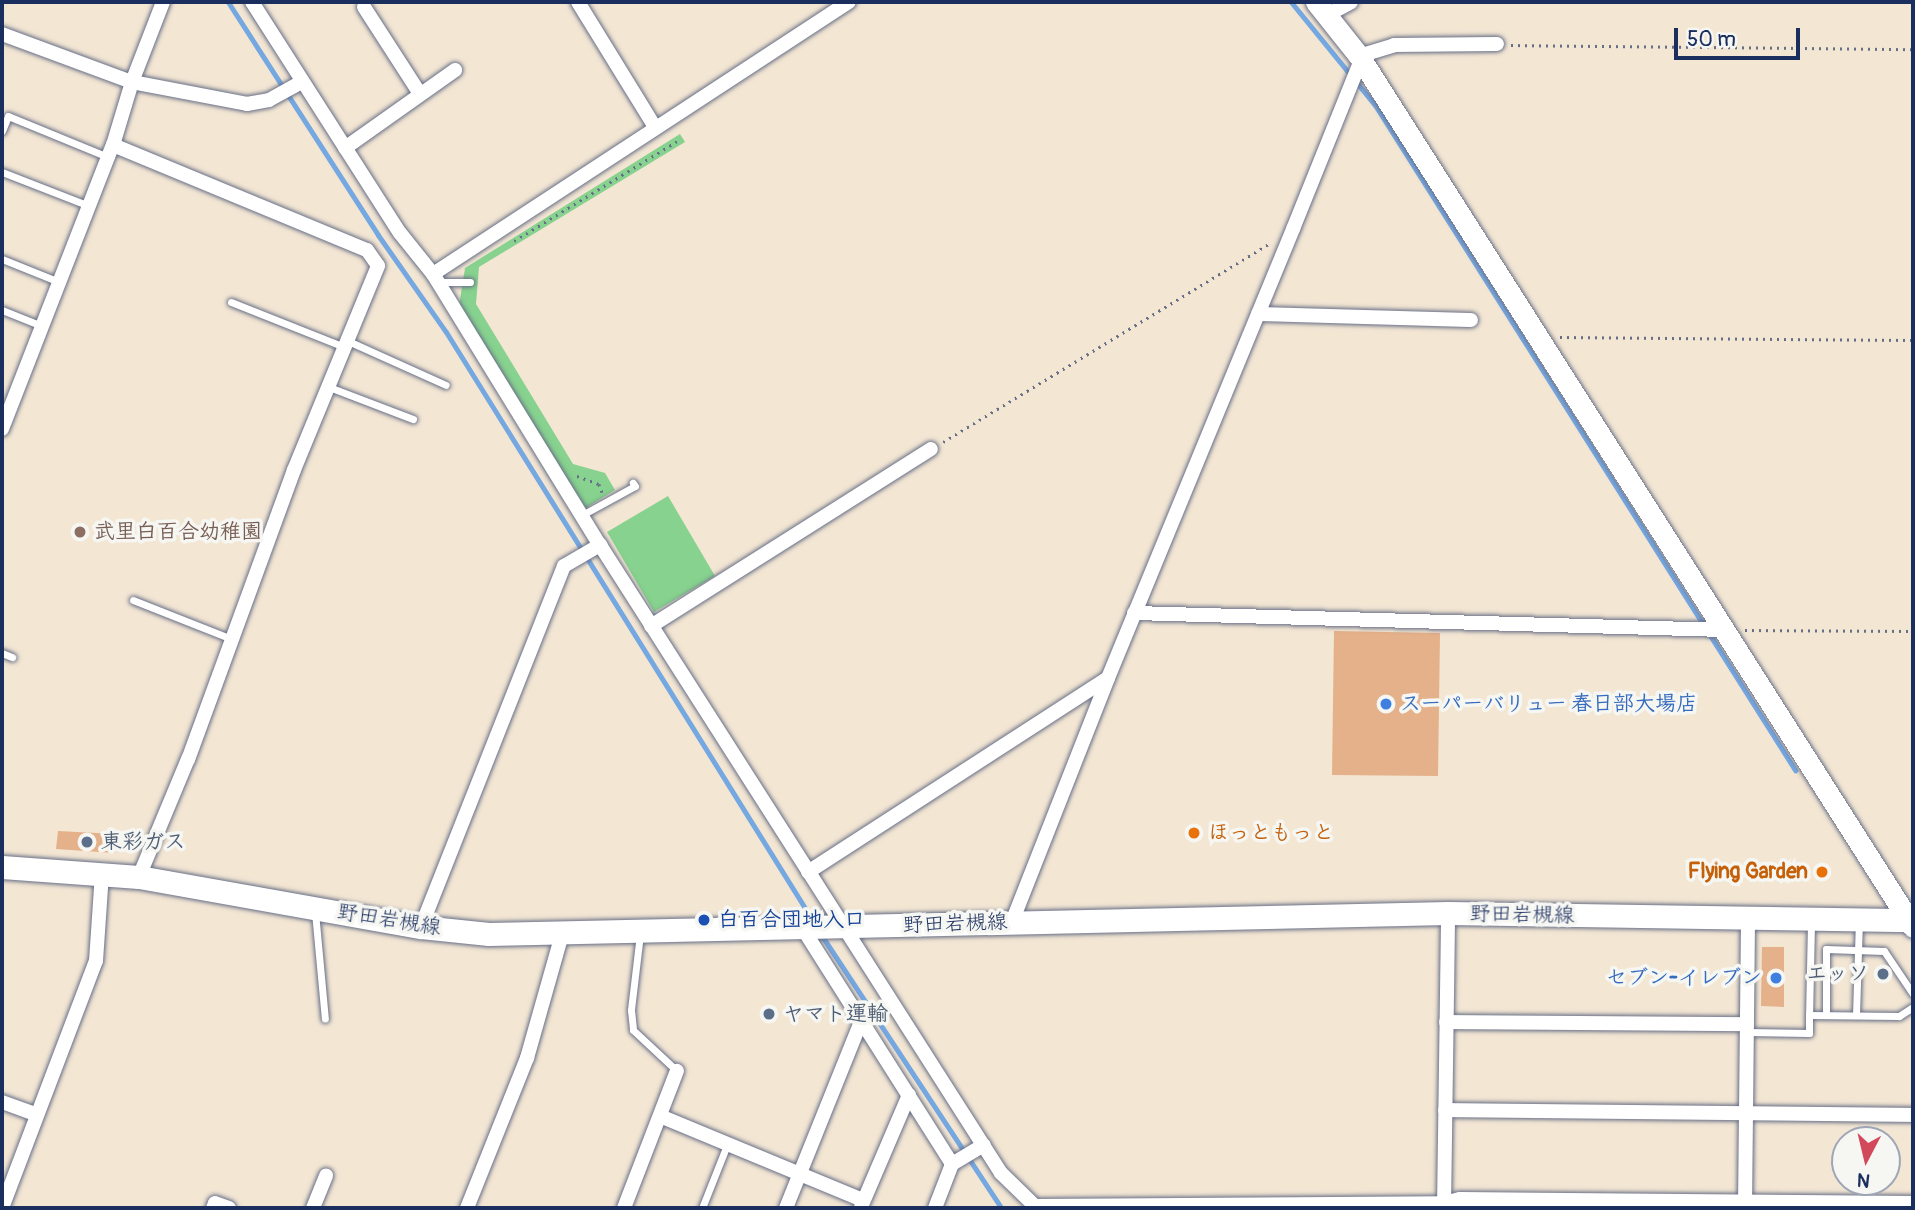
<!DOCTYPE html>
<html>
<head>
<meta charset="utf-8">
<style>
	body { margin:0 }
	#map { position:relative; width:1915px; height:1210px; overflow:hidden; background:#f3e6d3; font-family:Pangolin,"Klee One",sans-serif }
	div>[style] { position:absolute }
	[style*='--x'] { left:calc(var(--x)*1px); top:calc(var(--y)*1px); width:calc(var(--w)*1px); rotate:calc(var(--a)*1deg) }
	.green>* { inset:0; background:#87d28e }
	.stream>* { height:5px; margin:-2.5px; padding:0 2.5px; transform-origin:2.5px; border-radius:2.5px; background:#75a7e0 }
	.building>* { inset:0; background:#e4b18a }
	.path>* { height:2.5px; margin-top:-1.25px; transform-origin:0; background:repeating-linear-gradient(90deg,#676f87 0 2px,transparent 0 7px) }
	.roads { filter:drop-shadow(0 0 2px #676f87) drop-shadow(0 0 2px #676f87) }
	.lane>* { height:7px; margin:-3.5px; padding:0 3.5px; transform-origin:3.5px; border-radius:3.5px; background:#fff }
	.street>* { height:14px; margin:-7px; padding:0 7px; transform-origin:7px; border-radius:7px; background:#fff }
	.secondary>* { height:21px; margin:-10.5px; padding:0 10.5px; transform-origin:10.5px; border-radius:10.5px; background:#fff }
	.primary>* { height:23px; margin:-11.5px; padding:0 11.5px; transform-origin:11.5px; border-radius:11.5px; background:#fff }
	.dots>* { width:19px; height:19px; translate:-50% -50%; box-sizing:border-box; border:4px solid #f6f6f2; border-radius:50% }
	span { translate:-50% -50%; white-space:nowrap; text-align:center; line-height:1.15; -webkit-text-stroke:7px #f6f6f2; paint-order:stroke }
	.education-label { font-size:21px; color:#785e54; font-weight:700 }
	.left { translate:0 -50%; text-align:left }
	.shop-label { font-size:21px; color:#366cbe; font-weight:700 }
	.right { translate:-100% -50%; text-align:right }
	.food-label { font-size:21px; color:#c56008; font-weight:700 }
	.service-label { font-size:21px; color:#4e5e75; font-weight:700 }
	.street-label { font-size:21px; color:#1b2f5e }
	.transit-label { font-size:21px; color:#164399; font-weight:700 }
	.frame { position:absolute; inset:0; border:4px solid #1b2f5e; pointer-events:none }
	.north { position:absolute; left:1831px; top:1126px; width:70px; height:70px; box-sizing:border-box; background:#f6f6f2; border:2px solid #9ea6b7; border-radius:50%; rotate:187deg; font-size:19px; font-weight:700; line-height:28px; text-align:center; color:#1b2f5e }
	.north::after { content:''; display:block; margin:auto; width:24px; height:32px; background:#d1495b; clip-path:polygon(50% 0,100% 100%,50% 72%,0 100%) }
	.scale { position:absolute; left:1674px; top:28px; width:126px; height:32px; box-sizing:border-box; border:4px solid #1b2f5e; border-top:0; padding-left:9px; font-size:21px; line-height:24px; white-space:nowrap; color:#1b2f5e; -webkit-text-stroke:5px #f6f6f2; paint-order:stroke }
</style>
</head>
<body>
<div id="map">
	<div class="green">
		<div style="clip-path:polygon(680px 134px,685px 142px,479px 267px,476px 304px,573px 464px,605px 473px,615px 490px,584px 509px,459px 306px,465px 268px)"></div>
		<div style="clip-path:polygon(668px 496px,715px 576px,654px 612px,607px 532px)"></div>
	</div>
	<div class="stream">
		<div style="--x:228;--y:2;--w:277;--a:57.2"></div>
		<div style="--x:378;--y:235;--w:118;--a:55"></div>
		<div style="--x:446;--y:332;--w:694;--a:58.07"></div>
		<div style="--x:1291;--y:2;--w:133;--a:50.8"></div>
		<div style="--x:1375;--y:105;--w:787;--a:57.72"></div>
		<div style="--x:820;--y:933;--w:329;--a:56.6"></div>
	</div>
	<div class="building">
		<div style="clip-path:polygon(1334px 631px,1440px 633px,1438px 776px,1332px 775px)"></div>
		<div style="clip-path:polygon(58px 831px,116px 834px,115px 853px,56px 849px)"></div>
		<div style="clip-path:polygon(1762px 947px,1784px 947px,1784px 1007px,1761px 1006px)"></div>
	</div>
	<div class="path">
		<div style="--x:1511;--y:45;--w:402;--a:0.6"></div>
		<div style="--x:514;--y:241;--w:191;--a:-31.5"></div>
		<div style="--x:1560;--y:337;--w:353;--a:0.5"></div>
		<div style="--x:943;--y:442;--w:381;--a:-31.3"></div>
		<div style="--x:577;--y:476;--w:23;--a:20"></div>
		<div style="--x:599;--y:484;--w:9;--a:69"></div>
		<div style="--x:1745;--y:630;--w:168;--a:0.3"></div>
	</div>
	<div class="roads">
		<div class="lane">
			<div style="--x:2;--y:131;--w:16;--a:-68"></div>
			<div style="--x:8;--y:116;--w:108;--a:22.3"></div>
			<div style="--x:2;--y:172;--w:93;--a:21.3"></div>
			<div style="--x:2;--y:259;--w:61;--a:22"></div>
			<div style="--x:439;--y:282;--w:31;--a:0"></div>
			<div style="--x:231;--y:302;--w:122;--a:21.7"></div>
			<div style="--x:2;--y:310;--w:43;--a:21.8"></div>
			<div style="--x:348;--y:341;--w:107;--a:24.2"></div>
			<div style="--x:329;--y:387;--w:90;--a:20.9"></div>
			<div style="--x:582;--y:515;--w:60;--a:-28.7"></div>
			<div style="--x:635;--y:486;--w:4;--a:-124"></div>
			<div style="--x:133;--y:600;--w:106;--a:21.5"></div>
			<div style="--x:2;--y:653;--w:11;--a:22"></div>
			<div style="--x:315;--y:912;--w:107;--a:84.7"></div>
			<div style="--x:1811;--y:923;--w:92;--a:91.2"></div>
			<div style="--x:1809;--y:1015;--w:90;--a:0.6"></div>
			<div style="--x:1899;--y:1016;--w:17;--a:-33"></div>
			<div style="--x:640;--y:934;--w:77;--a:96.8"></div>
			<div style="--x:631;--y:1010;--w:20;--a:84"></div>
			<div style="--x:633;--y:1030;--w:60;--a:43"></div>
			<div style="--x:1826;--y:1015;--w:66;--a:-90"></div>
			<div style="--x:1826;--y:949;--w:58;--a:2"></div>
			<div style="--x:1884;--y:951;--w:52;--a:56"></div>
			<div style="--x:1856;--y:1015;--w:94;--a:-88.2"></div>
			<div style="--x:1747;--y:1032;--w:62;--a:0.9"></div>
			<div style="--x:1809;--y:1033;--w:18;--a:-90"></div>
			<div style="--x:702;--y:1208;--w:68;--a:-68.4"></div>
		</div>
		<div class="street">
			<div style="--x:252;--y:2;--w:274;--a:57.4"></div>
			<div style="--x:400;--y:233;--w:53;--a:51.2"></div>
			<div style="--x:433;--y:274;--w:318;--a:58.4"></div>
			<div style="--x:600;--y:545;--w:745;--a:57.44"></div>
			<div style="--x:1001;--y:1173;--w:50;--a:44.2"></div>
			<div style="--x:578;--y:2;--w:147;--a:58.4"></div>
			<div style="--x:364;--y:7;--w:103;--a:57.2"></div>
			<div style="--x:1327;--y:15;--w:27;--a:-28"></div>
			<div style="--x:2;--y:34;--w:139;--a:20.3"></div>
			<div style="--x:132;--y:82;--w:117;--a:10.8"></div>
			<div style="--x:247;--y:104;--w:22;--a:-10"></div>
			<div style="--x:269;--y:100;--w:38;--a:-29"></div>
			<div style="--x:113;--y:145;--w:275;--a:22.5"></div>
			<div style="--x:367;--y:250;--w:19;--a:55"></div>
			<div style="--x:378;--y:266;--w:221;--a:112.4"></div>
			<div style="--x:294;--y:470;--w:308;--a:110.1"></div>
			<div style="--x:188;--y:759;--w:128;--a:112.6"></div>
			<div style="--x:345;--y:148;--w:135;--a:-35.3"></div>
			<div style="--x:433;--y:274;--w:497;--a:-33.2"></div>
			<div style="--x:1258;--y:314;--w:213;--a:1.6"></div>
			<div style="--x:2;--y:429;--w:305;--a:-68.7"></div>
			<div style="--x:113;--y:145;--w:66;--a:-73.2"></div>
			<div style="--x:132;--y:82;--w:86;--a:-68.8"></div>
			<div style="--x:1134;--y:613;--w:590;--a:1.65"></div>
			<div style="--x:651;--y:626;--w:331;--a:-32.3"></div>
			<div style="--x:808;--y:872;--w:357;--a:-32.9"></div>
			<div style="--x:1012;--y:922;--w:262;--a:-68.5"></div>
			<div style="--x:1108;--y:678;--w:486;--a:-67.6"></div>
			<div style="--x:1293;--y:229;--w:177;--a:-68.1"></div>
			<div style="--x:1359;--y:65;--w:9;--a:-90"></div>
			<div style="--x:1359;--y:56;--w:37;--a:-17"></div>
			<div style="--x:1394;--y:45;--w:103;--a:-0.6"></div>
			<div style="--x:421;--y:927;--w:388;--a:-68.4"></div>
			<div style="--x:564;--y:566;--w:42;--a:-30.3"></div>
			<div style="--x:803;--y:929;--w:278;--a:57.6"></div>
			<div style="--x:1446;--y:1022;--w:301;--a:0.4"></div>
			<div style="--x:2;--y:1102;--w:37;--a:20"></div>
			<div style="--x:1445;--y:1110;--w:468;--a:0.6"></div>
			<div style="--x:660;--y:1116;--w:220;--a:22.5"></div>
			<div style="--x:1036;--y:1206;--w:408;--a:-0.4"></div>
			<div style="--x:1444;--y:1203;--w:16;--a:-14"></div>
			<div style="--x:1460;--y:1199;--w:453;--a:0.5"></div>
			<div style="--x:861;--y:1207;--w:122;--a:-66.8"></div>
			<div style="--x:2;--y:1208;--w:264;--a:-69.2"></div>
			<div style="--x:96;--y:961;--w:88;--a:-86.1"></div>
			<div style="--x:213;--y:1208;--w:5;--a:-68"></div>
			<div style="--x:215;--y:1203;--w:15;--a:20"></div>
			<div style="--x:313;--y:1208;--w:35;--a:-68"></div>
			<div style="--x:467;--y:1208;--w:162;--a:-68.2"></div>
			<div style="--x:527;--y:1058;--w:129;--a:-74.2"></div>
			<div style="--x:624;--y:1208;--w:147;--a:-68.9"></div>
			<div style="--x:786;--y:1208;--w:201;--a:-68.1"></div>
			<div style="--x:935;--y:1208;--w:47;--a:-68.9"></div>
			<div style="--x:952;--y:1164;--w:37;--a:-31"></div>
			<div style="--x:1444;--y:1208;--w:295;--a:-89.2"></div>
			<div style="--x:1745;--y:1208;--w:290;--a:-89.4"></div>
		</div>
		<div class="secondary">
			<div style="--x:1316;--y:2;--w:69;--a:51.5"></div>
			<div style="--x:1359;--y:56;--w:1032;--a:57.54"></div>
		</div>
		<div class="primary">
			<div style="--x:2;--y:867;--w:137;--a:4.2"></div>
			<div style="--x:139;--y:877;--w:286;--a:10.1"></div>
			<div style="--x:421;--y:927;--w:68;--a:5.9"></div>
			<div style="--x:489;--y:934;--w:959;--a:-1.25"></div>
			<div style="--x:1448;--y:913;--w:465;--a:0.9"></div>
		</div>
	</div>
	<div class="dots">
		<div style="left:80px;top:532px;background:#8d6e63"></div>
		<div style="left:1386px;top:704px;background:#3f7fe0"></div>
		<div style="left:1194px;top:833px;background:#e8710a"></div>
		<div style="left:87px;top:842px;background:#5c6f8a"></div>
		<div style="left:1822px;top:872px;background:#e8710a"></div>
		<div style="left:704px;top:920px;background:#1a4fb4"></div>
		<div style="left:1883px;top:974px;background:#5c6f8a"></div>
		<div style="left:1776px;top:978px;background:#3f7fe0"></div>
		<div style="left:769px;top:1014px;background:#5c6f8a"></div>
	</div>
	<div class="education-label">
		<span class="left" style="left:94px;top:532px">武里白百合幼稚園</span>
	</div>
	<div class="shop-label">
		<span class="left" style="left:1400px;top:704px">スーパーバリュー 春日部大場店</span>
		<span class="right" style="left:1762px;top:978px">セブン-イレブン</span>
	</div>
	<div class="food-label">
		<span class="left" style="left:1208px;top:833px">ほっともっと</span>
		<span class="right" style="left:1808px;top:872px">Flying Garden</span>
	</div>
	<div class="service-label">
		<span class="left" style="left:101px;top:842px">東彩ガス</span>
		<span class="right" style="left:1869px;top:974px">エッソ</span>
		<span class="left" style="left:783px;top:1014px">ヤマト運輸</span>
	</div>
	<div class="street-label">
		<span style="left:1522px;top:915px;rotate:1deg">野田岩槻線</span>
		<span style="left:389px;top:920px;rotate:9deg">野田岩槻線</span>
		<span style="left:955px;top:924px;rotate:-2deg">野田岩槻線</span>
	</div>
	<div class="transit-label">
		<span class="left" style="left:718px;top:920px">白百合団地入口</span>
	</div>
	<div class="frame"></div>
	<div class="north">N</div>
	<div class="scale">50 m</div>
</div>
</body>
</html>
